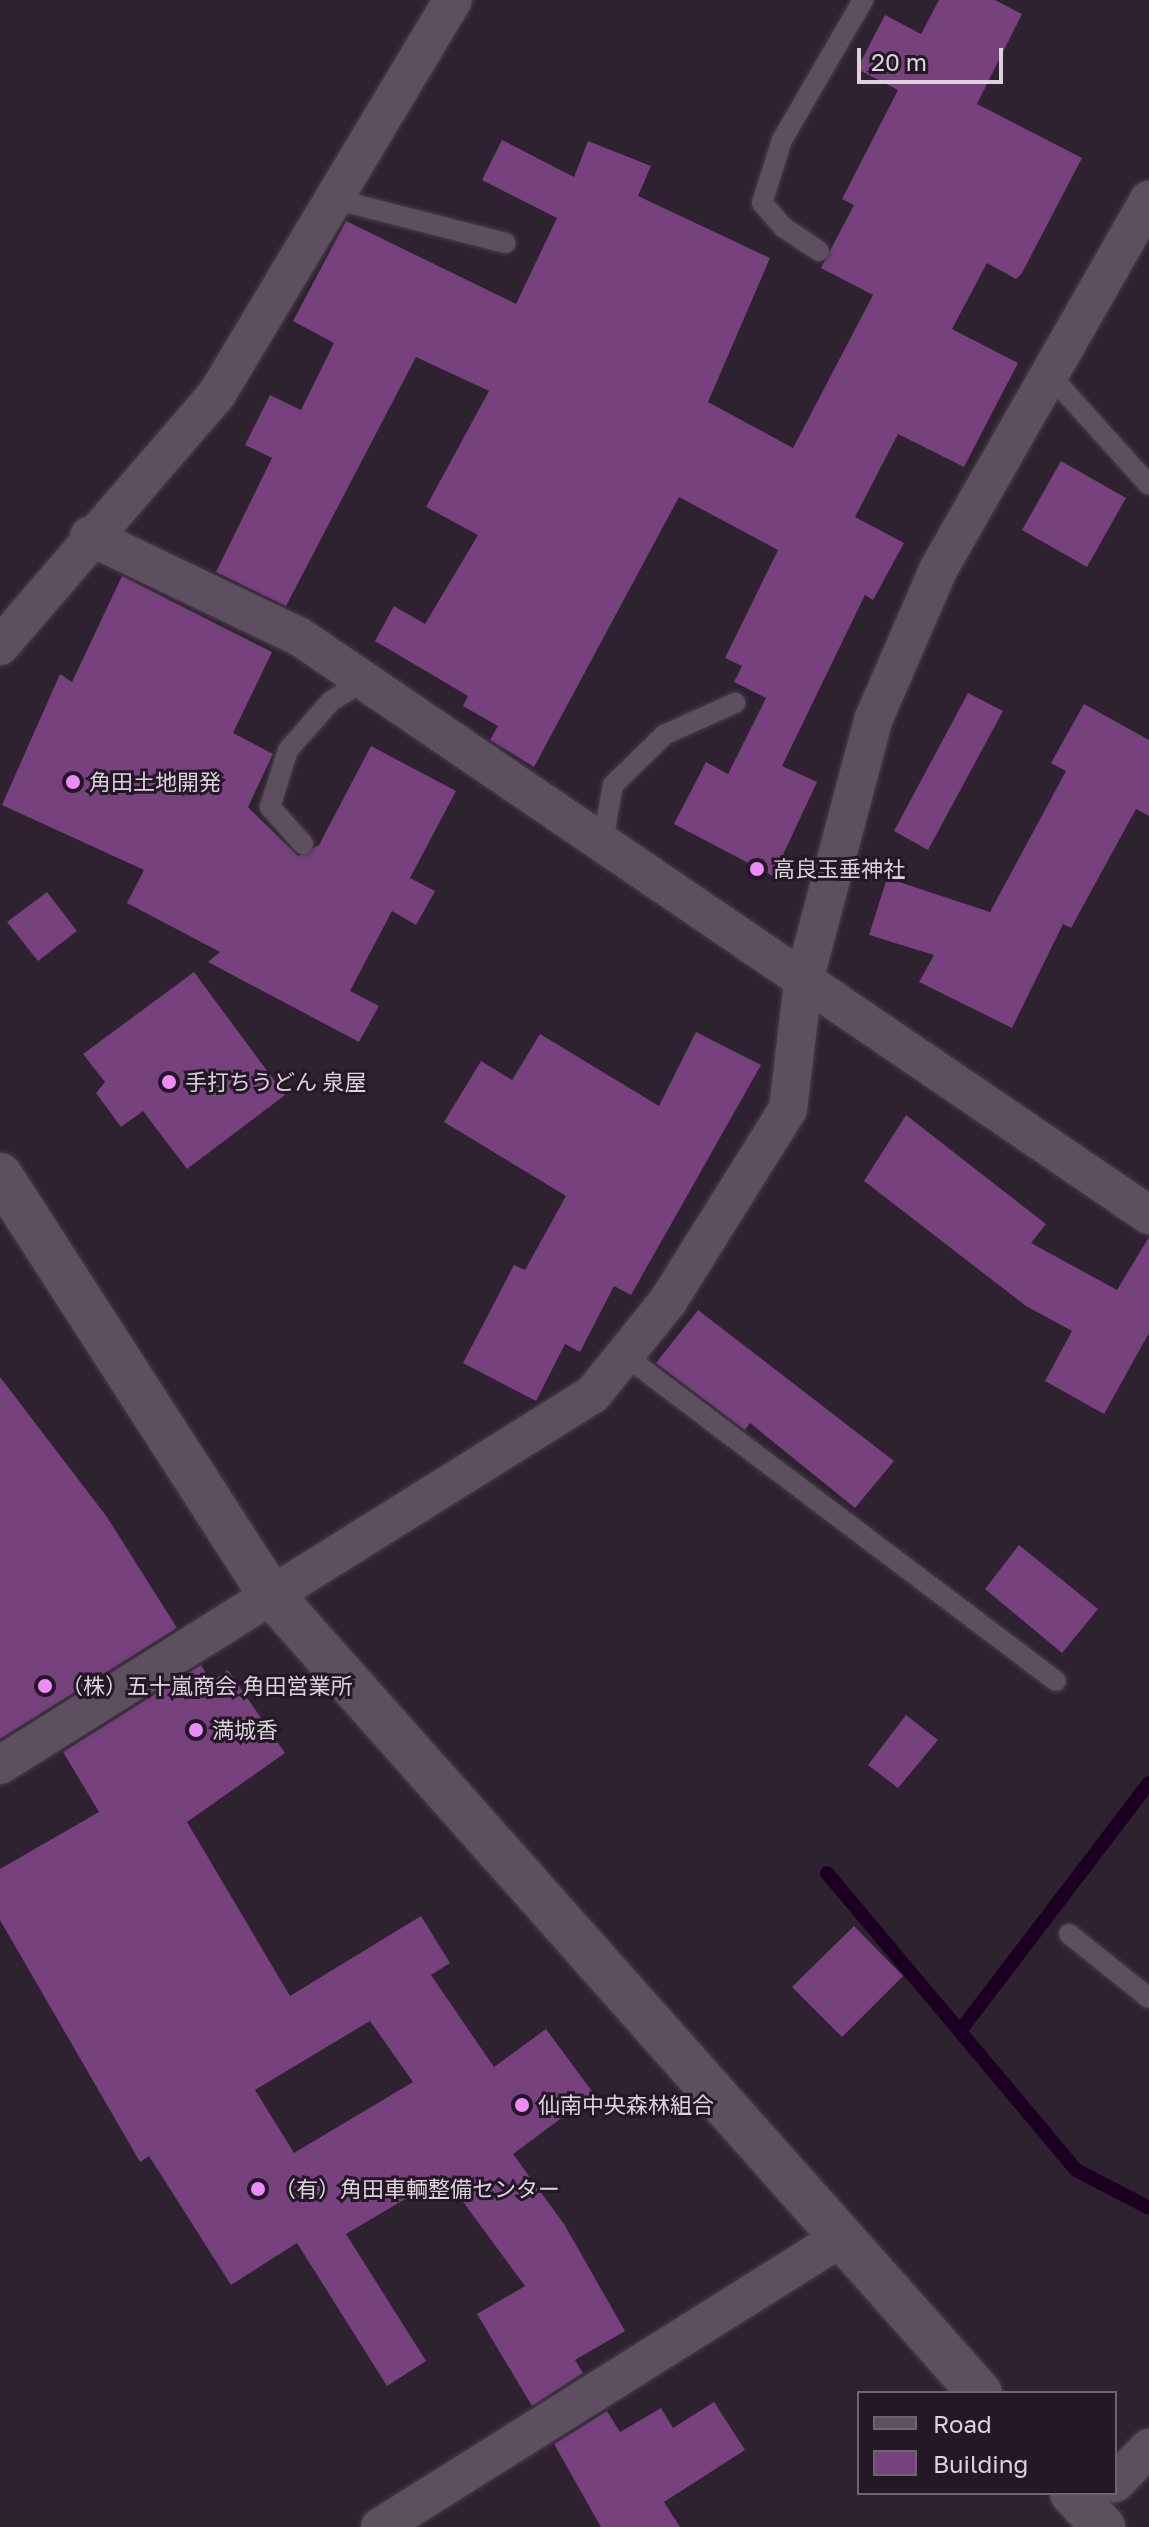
<!DOCTYPE html>
<html>
<head>
<meta charset="utf-8">
<style>
	body { margin:0 }
	#map { position:relative; width:1149px; height:2527px; overflow:hidden; background:#2e2130; font-family:"Golos Text","Noto Sans JP",sans-serif }
	div>[style] { position:absolute }
	[style*='--x'] { left:calc(var(--x)*1px); top:calc(var(--y)*1px); width:calc(var(--w)*1px); rotate:calc(var(--a)*1deg) }
	.stream>* { height:14px; margin:-7px; padding:0 7px; transform-origin:7px; border-radius:7px; background:#1c0022 }
	.building>* { inset:0; background:#76417d }
	.roads { filter:drop-shadow(0 0 2px #493e4b) drop-shadow(0 0 2px #493e4b) }
	.service>* { height:20px; margin:-10px; padding:0 10px; transform-origin:10px; border-radius:10px; background:#5d4f5f }
	.minor>* { height:38px; margin:-19px; padding:0 19px; transform-origin:19px; border-radius:19px; background:#5d4f5f }
	.tertiary>* { height:44px; margin:-22px; padding:0 22px; transform-origin:22px; border-radius:22px; background:#5d4f5f }
	.dots>* { width:22px; height:22px; translate:-50% -50%; box-sizing:border-box; border:4px solid #241826; border-radius:50% }
	span { translate:-50% -50%; white-space:nowrap; text-align:center; line-height:1.15; -webkit-text-stroke:6px #241826; paint-order:stroke }
	.poi-label { font-size:22px; color:#dcd3dd }
	.left { translate:0 -50%; text-align:left }
	.legend { position:absolute; left:857px; top:2391px; width:260px; height:104px; box-sizing:border-box; background:#241826; border:2px solid #6e636f; margin:0; padding:10px 14px; list-style:none; font-size:24px; color:#dcd3dd }
	.legend li { display:flex; align-items:center; gap:16px; height:40px }
	.legend b { width:40px; border:2px solid #6e636f }
	.scale { position:absolute; left:857px; top:48px; width:146px; height:36px; box-sizing:border-box; border:4px solid #dcd3dd; border-top:0; padding-left:10px; font-size:24px; line-height:28px; white-space:nowrap; color:#dcd3dd; -webkit-text-stroke:6px #241826; paint-order:stroke }
</style>
</head>
<body>
<div id="map">
	<div class="stream">
		<div style="--x:827;--y:1873;--w:388;--a:50"></div>
		<div style="--x:1076;--y:2170;--w:82;--a:27.5"></div>
		<div style="--x:960;--y:2031;--w:312;--a:-52.7"></div>
	</div>
	<div class="building">
		<div style="clip-path:polygon(939px 0,995px 0,1022px 14px,977px 104px,1082px 158px,1022px 273px,1016px 279px,987px 263px,952px 329px,1018px 363px,964px 467px,898px 434px,855px 517px,904px 543px,873px 600px,865px 595px,782px 766px,817px 782px,773px 876px,674px 824px,706px 762px,728px 774px,766px 698px,734px 682px,742px 666px,725px 658px,778px 550px,679px 497px,534px 767px,490px 740px,498px 726px,463px 706px,468px 696px,375px 641px,394px 606px,425px 624px,478px 535px,426px 507px,489px 391px,416px 357px,286px 606px,216px 572px,272px 458px,245px 445px,270px 395px,301px 410px,334px 343px,293px 321px,346px 221px,516px 304px,557px 218px,482px 180px,502px 140px,574px 177px,588px 141px,651px 166px,638px 196px,770px 258px,708px 402px,793px 448px,873px 295px,821px 268px,854px 205px,842px 199px,898px 90px,857px 69px,885px 15px,921px 34px)"></div>
		<div style="clip-path:polygon(1061px 461px,1126px 498px,1087px 567px,1022px 530px)"></div>
		<div style="clip-path:polygon(122px 576px,272px 652px,233px 733px,273px 754px,248px 807px,298px 856px,319px 845px,371px 746px,456px 791px,410px 878px,435px 891px,416px 925px,392px 911px,350px 991px,379px 1006px,359px 1042px,208px 962px,220px 952px,127px 903px,144px 870px,2px 805px,60px 674px,72px 682px)"></div>
		<div style="clip-path:polygon(968px 693px,1003px 711px,928px 850px,894px 831px)"></div>
		<div style="clip-path:polygon(1084px 704px,1149px 740px,1149px 816px,1136px 809px,1071px 928px,1063px 924px,1012px 1028px,919px 982px,934px 955px,869px 935px,887px 878px,990px 912px,1066px 771px,1051px 763px)"></div>
		<div style="clip-path:polygon(47px 892px,77px 931px,38px 961px,7px 922px)"></div>
		<div style="clip-path:polygon(194px 972px,285px 1095px,187px 1169px,143px 1111px,121px 1127px,96px 1093px,105px 1082px,83px 1054px)"></div>
		<div style="clip-path:polygon(696px 1032px,761px 1065px,631px 1295px,614px 1286px,580px 1352px,565px 1344px,536px 1401px,463px 1363px,514px 1265px,525px 1270px,566px 1196px,444px 1122px,481px 1061px,512px 1080px,540px 1034px,659px 1106px)"></div>
		<div style="clip-path:polygon(906px 1115px,1046px 1224px,1031px 1243px,1117px 1290px,1149px 1237px,1149px 1333px,1104px 1414px,1045px 1381px,1072px 1331px,1026px 1306px,864px 1181px)"></div>
		<div style="clip-path:polygon(698px 1310px,894px 1461px,855px 1508px,750px 1423px,745px 1430px,656px 1363px)"></div>
		<div style="clip-path:polygon(0 1377px,107px 1517px,177px 1628px,0 1739px)"></div>
		<div style="clip-path:polygon(1019px 1545px,1098px 1609px,1062px 1653px,985px 1589px)"></div>
		<div style="clip-path:polygon(evenodd,201px 1665px,211px 1682px,228px 1670px,285px 1753px,187px 1822px,290px 1996px,421px 1916px,450px 1963px,431px 1975px,494px 2067px,546px 2029px,594px 2094px,513px 2154px,564px 2224px,625px 2331px,575px 2360px,583px 2373px,532px 2406px,477px 2314px,525px 2286px,444px 2176px,346px 2234px,426px 2361px,387px 2386px,297px 2243px,231px 2285px,149px 2156px,140px 2162px,0 1920px,0 1869px,99px 1812px,63px 1752px,201px 1665px,370px 2021px,413px 2082px,294px 2153px,255px 2090px,370px 2021px)"></div>
		<div style="clip-path:polygon(906px 1715px,938px 1740px,898px 1788px,868px 1765px)"></div>
		<div style="clip-path:polygon(854px 1926px,903px 1976px,842px 2037px,792px 1987px)"></div>
		<div style="clip-path:polygon(714px 2402px,745px 2450px,664px 2502px,680px 2527px,601px 2527px,554px 2444px,607px 2411px,620px 2432px,661px 2408px,673px 2428px)"></div>
	</div>
	<div class="roads">
		<div class="service">
			<div style="--x:334;--y:199;--w:177;--a:14.4"></div>
			<div style="--x:819;--y:251;--w:43;--a:-146.3"></div>
			<div style="--x:783;--y:227;--w:32;--a:-131"></div>
			<div style="--x:762;--y:203;--w:66;--a:-72.4"></div>
			<div style="--x:782;--y:140;--w:162;--a:-59.9"></div>
			<div style="--x:1049;--y:374;--w:149;--a:48"></div>
			<div style="--x:303;--y:844;--w:50;--a:-131.7"></div>
			<div style="--x:270;--y:807;--w:60;--a:-72.5"></div>
			<div style="--x:288;--y:750;--w:65;--a:-48.7"></div>
			<div style="--x:331;--y:701;--w:39;--a:-31"></div>
			<div style="--x:602;--y:846;--w:62;--a:-79.8"></div>
			<div style="--x:613;--y:785;--w:71;--a:-44.4"></div>
			<div style="--x:664;--y:735;--w:78;--a:-24.3"></div>
			<div style="--x:624;--y:1355;--w:541;--a:37.04"></div>
			<div style="--x:1069;--y:1934;--w:102;--a:38.7"></div>
		</div>
		<div class="minor">
			<div style="--x:89;--y:536;--w:234;--a:25.6"></div>
			<div style="--x:300;--y:637;--w:1027;--a:34.25"></div>
			<div style="--x:0;--y:646;--w:333;--a:-49.3"></div>
			<div style="--x:217;--y:394;--w:459;--a:-59.1"></div>
			<div style="--x:0;--y:1765;--w:699;--a:-32.03"></div>
			<div style="--x:593;--y:1394;--w:119;--a:-51.1"></div>
			<div style="--x:668;--y:1301;--w:226;--a:-58"></div>
			<div style="--x:788;--y:1109;--w:126;--a:-83.2"></div>
			<div style="--x:803;--y:984;--w:275;--a:-75.1"></div>
			<div style="--x:874;--y:718;--w:163;--a:-66.6"></div>
			<div style="--x:939;--y:568;--w:424;--a:-60.3"></div>
			<div style="--x:1115;--y:2483;--w:49;--a:-45.8"></div>
			<div style="--x:380;--y:2527;--w:542;--a:-32.11"></div>
		</div>
		<div class="tertiary">
			<div style="--x:0;--y:1175;--w:496;--a:57.2"></div>
			<div style="--x:269;--y:1592;--w:1071;--a:48.41"></div>
			<div style="--x:1072;--y:2493;--w:46;--a:47.6"></div>
		</div>
	</div>
	<div class="dots">
		<div style="left:73px;top:782px;background:#ed8cf9"></div>
		<div style="left:757px;top:869px;background:#ed8cf9"></div>
		<div style="left:169px;top:1082px;background:#ed8cf9"></div>
		<div style="left:45px;top:1686px;background:#ed8cf9"></div>
		<div style="left:196px;top:1730px;background:#ed8cf9"></div>
		<div style="left:522px;top:2105px;background:#ed8cf9"></div>
		<div style="left:258px;top:2189px;background:#ed8cf9"></div>
	</div>
	<div class="poi-label">
		<span class="left" style="left:89px;top:782px">角田土地開発</span>
		<span class="left" style="left:773px;top:869px">高良玉垂神社</span>
		<span class="left" style="left:185px;top:1082px">手打ちうどん 泉屋</span>
		<span class="left" style="left:61px;top:1686px">（株）五十嵐商会 角田営業所</span>
		<span class="left" style="left:212px;top:1730px">満城香</span>
		<span class="left" style="left:538px;top:2105px">仙南中央森林組合</span>
		<span class="left" style="left:274px;top:2189px">（有）角田車輌整備センター</span>
	</div>
	<ul class="legend">
	<li><b style="height:10px;background:#5d4f5f"></b>Road</li>
	<li><b style="height:22px;background:#76417d"></b>Building</li>
	</ul>
	<div class="scale">20 m</div>
</div>
</body>
</html>
